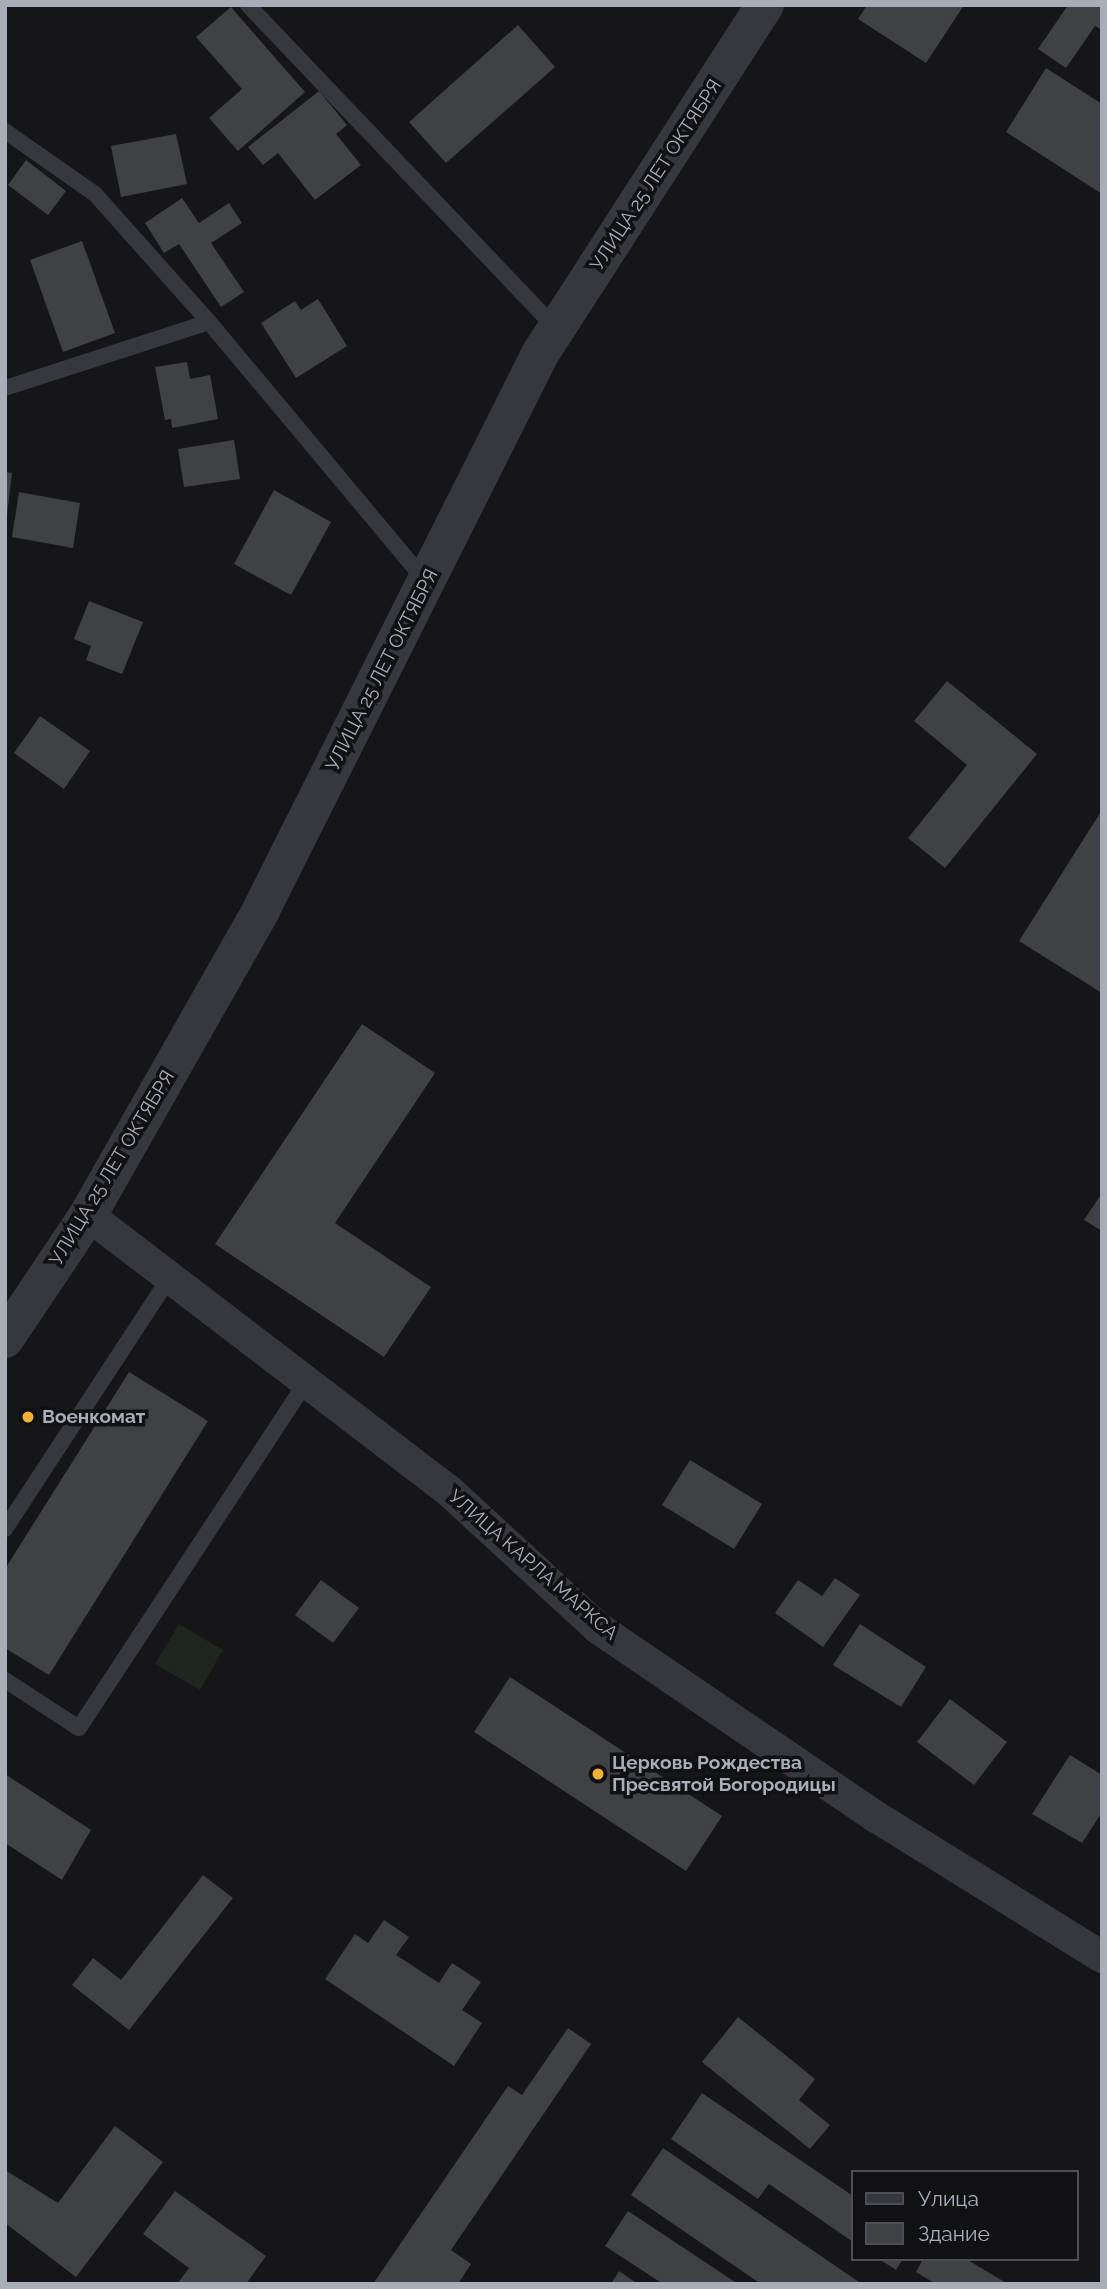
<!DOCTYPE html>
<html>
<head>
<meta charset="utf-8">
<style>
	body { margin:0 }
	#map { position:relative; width:1107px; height:2289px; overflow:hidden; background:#161618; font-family:Raleway,sans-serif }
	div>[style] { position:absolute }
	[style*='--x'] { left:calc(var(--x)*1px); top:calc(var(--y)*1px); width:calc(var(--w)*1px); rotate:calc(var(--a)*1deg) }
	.green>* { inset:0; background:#1e261f }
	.building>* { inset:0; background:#404145 }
	.service>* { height:16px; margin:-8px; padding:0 8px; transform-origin:8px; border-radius:8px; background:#37383d }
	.minor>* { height:32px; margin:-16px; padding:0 16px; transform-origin:16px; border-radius:16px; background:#37383d }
	.tertiary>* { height:38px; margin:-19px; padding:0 19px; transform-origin:19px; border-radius:19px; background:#37383d }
	.dots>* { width:19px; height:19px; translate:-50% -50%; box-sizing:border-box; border:4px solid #111113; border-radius:50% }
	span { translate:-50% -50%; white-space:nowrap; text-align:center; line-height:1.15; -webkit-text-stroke:7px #111113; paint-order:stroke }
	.street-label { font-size:19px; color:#a8adb8 }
	.poi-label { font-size:19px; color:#a8adb8; font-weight:700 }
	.left { translate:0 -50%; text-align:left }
	.frame { position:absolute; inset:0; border:7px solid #a8adb8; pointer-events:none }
	.legend { position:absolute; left:851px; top:2170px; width:228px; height:91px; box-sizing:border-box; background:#111113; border:2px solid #4d4f55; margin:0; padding:9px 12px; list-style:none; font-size:21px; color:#a8adb8 }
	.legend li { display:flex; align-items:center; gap:14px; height:35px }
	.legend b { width:35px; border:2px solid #4d4f55 }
</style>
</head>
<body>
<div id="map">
	<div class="green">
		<div style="clip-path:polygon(179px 1624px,223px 1650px,200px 1690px,155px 1664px)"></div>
	</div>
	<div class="building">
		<div style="clip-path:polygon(867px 5px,964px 5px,926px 63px,858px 19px)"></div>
		<div style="clip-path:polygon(1102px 5px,1102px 30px,1095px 26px,1066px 68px,1038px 49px,1068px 5px)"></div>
		<div style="clip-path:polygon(231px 7px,305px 92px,238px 151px,209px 118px,242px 89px,196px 37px)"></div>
		<div style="clip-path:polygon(518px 25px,555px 67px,446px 163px,409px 122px)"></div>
		<div style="clip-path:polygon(1046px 68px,1102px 104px,1102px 194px,1006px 132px)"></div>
		<div style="clip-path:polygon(319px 91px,347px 125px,336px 134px,361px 165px,315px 200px,278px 153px,263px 165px,248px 147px)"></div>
		<div style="clip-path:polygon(176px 134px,187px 184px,121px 197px,111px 146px)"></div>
		<div style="clip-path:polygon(26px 160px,66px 191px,48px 215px,8px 185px)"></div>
		<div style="clip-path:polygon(182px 198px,199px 223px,229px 203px,242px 223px,211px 243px,244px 292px,221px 307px,179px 244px,164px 253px,145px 223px)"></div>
		<div style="clip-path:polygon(82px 241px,115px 333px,63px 352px,30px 260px)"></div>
		<div style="clip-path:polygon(318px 299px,347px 346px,296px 378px,261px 323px,295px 301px,301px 310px)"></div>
		<div style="clip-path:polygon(187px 362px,190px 379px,210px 375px,218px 419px,172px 428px,171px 419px,165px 420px,155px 367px)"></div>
		<div style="clip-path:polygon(234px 440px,240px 479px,184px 487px,178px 449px)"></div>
		<div style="clip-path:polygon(5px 472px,12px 473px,7px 515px,5px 515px)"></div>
		<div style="clip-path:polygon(274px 490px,331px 522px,291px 595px,234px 564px)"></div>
		<div style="clip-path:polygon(19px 492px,80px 503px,73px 548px,12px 537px)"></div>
		<div style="clip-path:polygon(89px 601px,143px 622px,122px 674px,86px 660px,91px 646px,74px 639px)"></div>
		<div style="clip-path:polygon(947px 681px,1037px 754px,945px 868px,908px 838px,967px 765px,914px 721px)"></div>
		<div style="clip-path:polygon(40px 716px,90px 751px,64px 789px,14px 753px)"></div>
		<div style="clip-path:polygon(1102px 810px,1102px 993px,1019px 941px)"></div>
		<div style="clip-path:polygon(362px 1024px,435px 1073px,335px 1223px,431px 1287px,384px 1357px,215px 1244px)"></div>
		<div style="clip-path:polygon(1102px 1193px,1102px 1231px,1084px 1220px)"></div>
		<div style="clip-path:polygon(129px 1372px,208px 1421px,49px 1675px,5px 1648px,5px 1569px)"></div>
		<div style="clip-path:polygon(690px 1460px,762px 1504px,734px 1549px,662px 1505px)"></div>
		<div style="clip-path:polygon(835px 1578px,860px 1595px,823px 1647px,775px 1613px,798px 1580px,822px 1596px)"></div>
		<div style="clip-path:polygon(321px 1580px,359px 1608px,333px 1643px,295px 1615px)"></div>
		<div style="clip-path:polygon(860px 1624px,926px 1667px,901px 1707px,833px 1665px)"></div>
		<div style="clip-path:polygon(510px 1677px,722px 1816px,686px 1871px,474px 1732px)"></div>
		<div style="clip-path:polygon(950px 1699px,1007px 1742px,974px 1785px,917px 1742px)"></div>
		<div style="clip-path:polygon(1070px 1755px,1102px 1775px,1102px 1812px,1082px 1843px,1032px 1814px)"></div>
		<div style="clip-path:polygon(5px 1774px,91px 1830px,62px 1880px,5px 1843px)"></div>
		<div style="clip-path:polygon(203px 1875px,233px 1898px,129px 2030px,72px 1985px,93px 1958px,121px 1980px)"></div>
		<div style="clip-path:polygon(384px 1920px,409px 1937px,396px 1955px,439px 1983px,452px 1963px,481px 1982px,462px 2010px,482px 2023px,454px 2066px,325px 1979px,355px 1934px,368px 1943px)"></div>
		<div style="clip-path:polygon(738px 2017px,815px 2079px,799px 2100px,830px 2125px,810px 2149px,702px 2062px)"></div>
		<div style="clip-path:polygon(568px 2028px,591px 2044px,451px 2250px,471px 2264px,458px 2284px,373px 2284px,508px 2086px,522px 2095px)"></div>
		<div style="clip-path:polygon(702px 2093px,853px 2196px,853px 2242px,769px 2184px,758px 2199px,671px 2139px)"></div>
		<div style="clip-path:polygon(115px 2126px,163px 2162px,76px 2277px,5px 2223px,5px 2170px,58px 2203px)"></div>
		<div style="clip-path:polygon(663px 2148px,862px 2284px,761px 2284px,631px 2195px)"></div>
		<div style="clip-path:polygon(175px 2191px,266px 2256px,246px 2284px,177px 2284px,189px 2268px,143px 2234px)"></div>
		<div style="clip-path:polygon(628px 2211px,738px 2284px,663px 2284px,605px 2246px)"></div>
		<div style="clip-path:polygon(879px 2259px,903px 2259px,896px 2270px)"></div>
		<div style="clip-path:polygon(923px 2259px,966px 2259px,1008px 2284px,936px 2284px,916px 2272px)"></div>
		<div style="clip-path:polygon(619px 2271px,638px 2284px,611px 2284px)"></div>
	</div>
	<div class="service">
		<div style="--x:248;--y:5;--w:448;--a:46.4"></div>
		<div style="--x:5;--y:131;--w:110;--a:35"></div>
		<div style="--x:95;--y:194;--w:171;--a:48.3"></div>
		<div style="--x:5;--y:388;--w:214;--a:-17.9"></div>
		<div style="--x:209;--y:322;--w:336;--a:50.1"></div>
		<div style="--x:5;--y:1529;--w:300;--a:-56.8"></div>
		<div style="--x:5;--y:1680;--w:88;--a:33"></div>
		<div style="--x:79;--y:1728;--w:414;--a:-56.7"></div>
	</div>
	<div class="minor">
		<div style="--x:88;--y:1215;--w:453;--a:37.4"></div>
		<div style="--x:448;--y:1490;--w:204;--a:42.6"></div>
		<div style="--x:598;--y:1628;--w:338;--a:34.2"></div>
		<div style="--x:878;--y:1818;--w:264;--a:31.8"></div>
	</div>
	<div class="tertiary">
		<div style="--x:5;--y:1339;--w:149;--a:-56.2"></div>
		<div style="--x:88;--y:1215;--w:351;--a:-60.4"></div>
		<div style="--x:261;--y:910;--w:622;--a:-63.35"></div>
		<div style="--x:540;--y:354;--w:415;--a:-57.2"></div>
	</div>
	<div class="dots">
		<div style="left:28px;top:1417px;background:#f2b134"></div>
		<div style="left:598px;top:1774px;background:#f2b134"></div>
	</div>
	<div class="street-label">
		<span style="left:656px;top:175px;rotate:-57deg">УЛИЦА 25 ЛЕТ ОКТЯБРЯ</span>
		<span style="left:382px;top:670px;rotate:-63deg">УЛИЦА 25 ЛЕТ ОКТЯБРЯ</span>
		<span style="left:112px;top:1168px;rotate:-59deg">УЛИЦА 25 ЛЕТ ОКТЯБРЯ</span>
		<span style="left:533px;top:1565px;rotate:41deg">УЛИЦА КАРЛА МАРКСА</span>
	</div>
	<div class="poi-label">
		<span class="left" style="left:42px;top:1417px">Военкомат</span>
		<span class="left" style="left:612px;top:1774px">Церковь Рождества<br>Пресвятой Богородицы</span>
	</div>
	<div class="frame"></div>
	<ul class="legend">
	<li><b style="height:9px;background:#37383d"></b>Улица</li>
	<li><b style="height:19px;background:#404145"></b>Здание</li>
	</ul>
</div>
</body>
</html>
